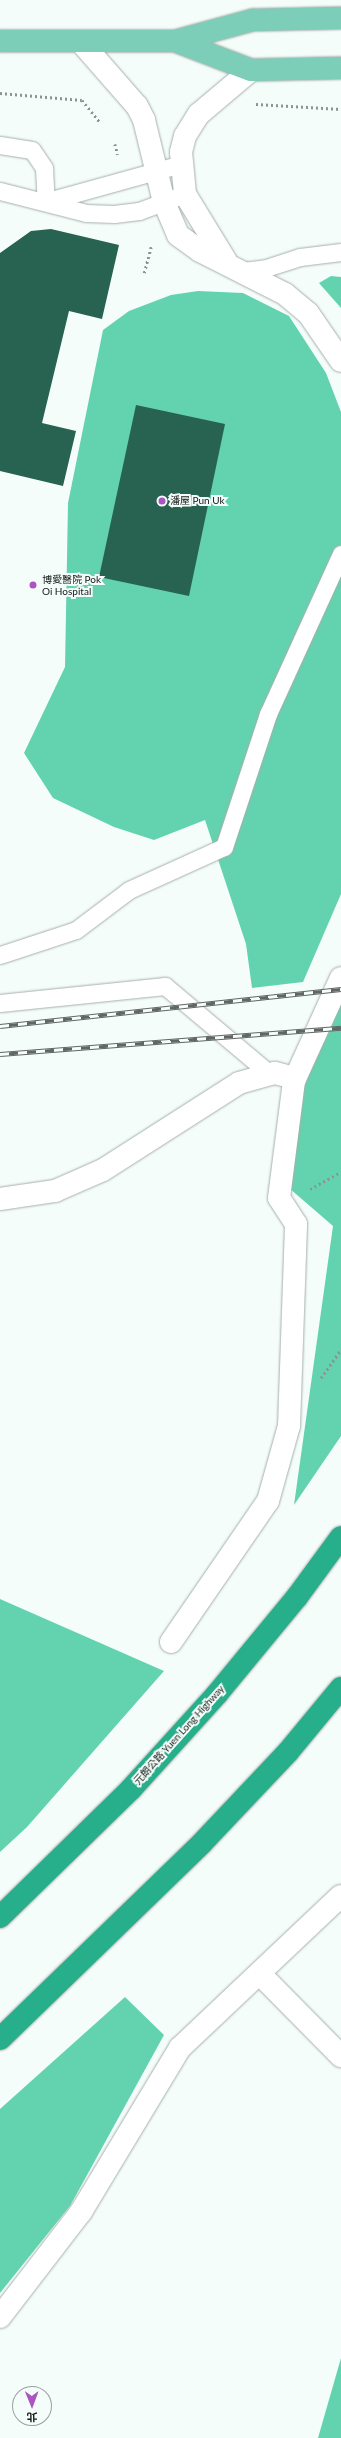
<!DOCTYPE html>
<html>
<head>
<meta charset="utf-8">
<style>
	body { margin:0 }
	#map { position:relative; width:341px; height:2438px; overflow:hidden; background:#f4fdfa; font-family:Lato,"Noto Sans TC",sans-serif }
	div>[style] { position:absolute }
	[style*='--x'] { left:calc(var(--x)*1px); top:calc(var(--y)*1px); width:calc(var(--w)*1px); rotate:calc(var(--a)*1deg) }
	.forest>* { inset:0; background:#63d3af }
	.building>* { inset:0; background:#286351 }
	.path>* { height:2.5px; margin-top:-1.25px; transform-origin:0; background:repeating-linear-gradient(90deg,#8d9391 0 2px,transparent 0 5px) }
	.roads { filter:drop-shadow(0 0 1px #a7afac) drop-shadow(0 0 1px #a7afac) }
	.service>* { height:17px; margin:-8.5px; padding:0 8.5px; transform-origin:8.5px; border-radius:8.5px; background:#fff }
	.minor>* { height:22px; margin:-11px; padding:0 11px; transform-origin:11px; border-radius:11px; background:#fff }
	.primary>* { height:22px; margin:-11px; padding:0 11px; transform-origin:11px; border-radius:11px; background:#7dceb9 }
	.motorway>* { height:22px; margin:-11px; padding:0 11px; transform-origin:11px; border-radius:11px; background:#27ae8a }
	.rail>* { height:4.5px; margin-top:-2.25px; transform-origin:0; background:repeating-linear-gradient(90deg,#f4fdfa 0 9px,#616665 0 18px); box-sizing:border-box; border-block:1px solid #616665 }
	.dots>* { width:11px; height:11px; translate:-50% -50%; box-sizing:border-box; border:2px solid #f4fdfa; border-radius:50% }
	span { translate:-50% -50%; white-space:nowrap; text-align:center; line-height:1.15; -webkit-text-stroke:4px #f4fdfa; paint-order:stroke }
	.poi-label { font-size:10px; color:#141716 }
	.left { translate:0 -50%; text-align:left }
	.street-label { font-size:10px; color:#141716 }
	.north { position:absolute; left:12px; top:2386px; width:40px; height:40px; box-sizing:border-box; background:#f4fdfa; border:1px solid #9aa19f; border-radius:50%; rotate:179deg; font-size:11px; font-weight:700; line-height:16px; text-align:center; color:#141716 }
	.north::after { content:''; display:block; margin:auto; width:14px; height:18px; background:#ac54c1; clip-path:polygon(50% 0,100% 100%,50% 72%,0 100%) }
</style>
</head>
<body>
<div id="map">
	<div class="forest">
		<div style="clip-path:polygon(331px 276px,341px 277px,341px 308px,319px 283px)"></div>
		<div style="clip-path:polygon(198px 291px,243px 293px,289px 316px,326px 373px,341px 412px,341px 894px,303px 982px,252px 988px,246px 944px,205px 820px,154px 840px,114px 827px,53px 798px,24px 753px,65px 667px,68px 503px,103px 330px,129px 311px,171px 295px)"></div>
		<div style="clip-path:polygon(341px 1001px,341px 1436px,294px 1505px,333px 1226px,289px 1188px,302px 1077px)"></div>
		<div style="clip-path:polygon(0 1599px,164px 1671px,27px 1827px,0 1852px)"></div>
		<div style="clip-path:polygon(125px 1997px,164px 2035px,70px 2206px,0 2293px,0 2109px)"></div>
		<div style="clip-path:polygon(341px 2358px,341px 2438px,318px 2438px)"></div>
	</div>
	<div class="building">
		<div style="clip-path:polygon(51px 229px,119px 245px,102px 319px,69px 311px,42px 423px,76px 431px,63px 486px,0 471px,0 253px,31px 231px)"></div>
		<div style="clip-path:polygon(136px 405px,225px 424px,189px 596px,99px 577px)"></div>
	</div>
	<div class="path">
		<div style="--x:0;--y:93;--w:82;--a:4.9"></div>
		<div style="--x:82;--y:100;--w:28;--a:51"></div>
		<div style="--x:256;--y:104;--w:85;--a:3.4"></div>
		<div style="--x:115;--y:144;--w:11;--a:75"></div>
		<div style="--x:144;--y:273;--w:27;--a:-75"></div>
		<div style="--x:310;--y:1189;--w:35;--a:-29"></div>
		<div style="--x:321;--y:1378;--w:35;--a:-55"></div>
	</div>
	<div class="roads">
		<div class="service">
			<div style="--x:0;--y:145;--w:32;--a:9"></div>
			<div style="--x:32;--y:150;--w:22;--a:56"></div>
			<div style="--x:44;--y:168;--w:33;--a:87"></div>
			<div style="--x:0;--y:191;--w:89;--a:14.3"></div>
			<div style="--x:86;--y:213;--w:28;--a:2"></div>
			<div style="--x:114;--y:214;--w:25;--a:-7"></div>
			<div style="--x:139;--y:211;--w:49;--a:-20.3"></div>
			<div style="--x:48;--y:201;--w:138;--a:-15.5"></div>
			<div style="--x:243;--y:271;--w:23;--a:-7"></div>
			<div style="--x:266;--y:268;--w:36;--a:-18"></div>
			<div style="--x:300;--y:257;--w:41;--a:-7"></div>
			<div style="--x:0;--y:955;--w:80;--a:-18.2"></div>
			<div style="--x:76;--y:930;--w:66;--a:-37"></div>
			<div style="--x:129;--y:890;--w:104;--a:-24.4"></div>
			<div style="--x:224;--y:847;--w:140;--a:-71.7"></div>
			<div style="--x:268;--y:714;--w:176;--a:-65.5"></div>
			<div style="--x:0;--y:1003;--w:166;--a:-5.9"></div>
			<div style="--x:165;--y:986;--w:137;--a:40"></div>
		</div>
		<div class="minor">
			<div style="--x:80;--y:41;--w:86;--a:48.8"></div>
			<div style="--x:137;--y:106;--w:16;--a:63"></div>
			<div style="--x:144;--y:120;--w:84;--a:76.3"></div>
			<div style="--x:164;--y:202;--w:36;--a:67"></div>
			<div style="--x:178;--y:235;--w:27;--a:36"></div>
			<div style="--x:200;--y:251;--w:95;--a:26.8"></div>
			<div style="--x:285;--y:294;--w:30;--a:40"></div>
			<div style="--x:308;--y:313;--w:58;--a:55.5"></div>
			<div style="--x:226;--y:261;--w:79;--a:-121.5"></div>
			<div style="--x:185;--y:194;--w:42;--a:-95.4"></div>
			<div style="--x:181;--y:152;--w:16;--a:-76"></div>
			<div style="--x:185;--y:136;--w:26;--a:-58"></div>
			<div style="--x:199;--y:114;--w:68;--a:-40.2"></div>
			<div style="--x:0;--y:1199;--w:56;--a:-8.3"></div>
			<div style="--x:55;--y:1191;--w:52;--a:-23.6"></div>
			<div style="--x:103;--y:1170;--w:161;--a:-32.6"></div>
			<div style="--x:239;--y:1083;--w:37;--a:-16"></div>
			<div style="--x:275;--y:1073;--w:21;--a:14"></div>
			<div style="--x:171;--y:1642;--w:171;--a:-55.5"></div>
			<div style="--x:268;--y:1501;--w:78;--a:-74.4"></div>
			<div style="--x:289;--y:1426;--w:202;--a:-88"></div>
			<div style="--x:296;--y:1224;--w:31;--a:-123"></div>
			<div style="--x:279;--y:1198;--w:118;--a:-82.7"></div>
			<div style="--x:294;--y:1081;--w:113;--a:-65.5"></div>
			<div style="--x:261;--y:1975;--w:114;--a:45.4"></div>
			<div style="--x:0;--y:2317;--w:133;--a:-52.4"></div>
			<div style="--x:81;--y:2212;--w:192;--a:-58.9"></div>
			<div style="--x:180;--y:2048;--w:221;--a:-43.4"></div>
		</div>
		<div class="primary">
			<div style="--x:0;--y:41;--w:175;--a:0"></div>
			<div style="--x:175;--y:41;--w:81;--a:-15.1"></div>
			<div style="--x:253;--y:20;--w:88;--a:-1.3"></div>
			<div style="--x:175;--y:41;--w:81;--a:20.9"></div>
			<div style="--x:251;--y:70;--w:90;--a:-1.3"></div>
		</div>
		<div class="motorway">
			<div style="--x:0;--y:1917;--w:183;--a:-44.3"></div>
			<div style="--x:131;--y:1789;--w:128;--a:-47.8"></div>
			<div style="--x:217;--y:1694;--w:126;--a:-50.5"></div>
			<div style="--x:297;--y:1597;--w:74;--a:-53.7"></div>
			<div style="--x:0;--y:2039;--w:281;--a:-44.1"></div>
			<div style="--x:202;--y:1843;--w:125;--a:-46.6"></div>
			<div style="--x:288;--y:1752;--w:83;--a:-50.4"></div>
		</div>
	</div>
	<div class="rail">
		<div style="--x:0;--y:1026;--w:343;--a:-6.2"></div>
		<div style="--x:0;--y:1054;--w:342;--a:-4.4"></div>
	</div>
	<div class="dots">
		<div style="left:162px;top:501px;background:#ac54c1"></div>
		<div style="left:33px;top:585px;background:#ac54c1"></div>
	</div>
	<div class="poi-label">
		<span class="left" style="left:170px;top:501px">潘屋 Pun Uk</span>
		<span class="left" style="left:42px;top:585px">博愛醫院 Pok<br>Oi Hospital</span>
	</div>
	<div class="street-label">
		<span style="left:179px;top:1735px;rotate:-48deg">元朗公路 Yuen Long Highway</span>
	</div>
	<div class="north">北</div>
</div>
</body>
</html>
